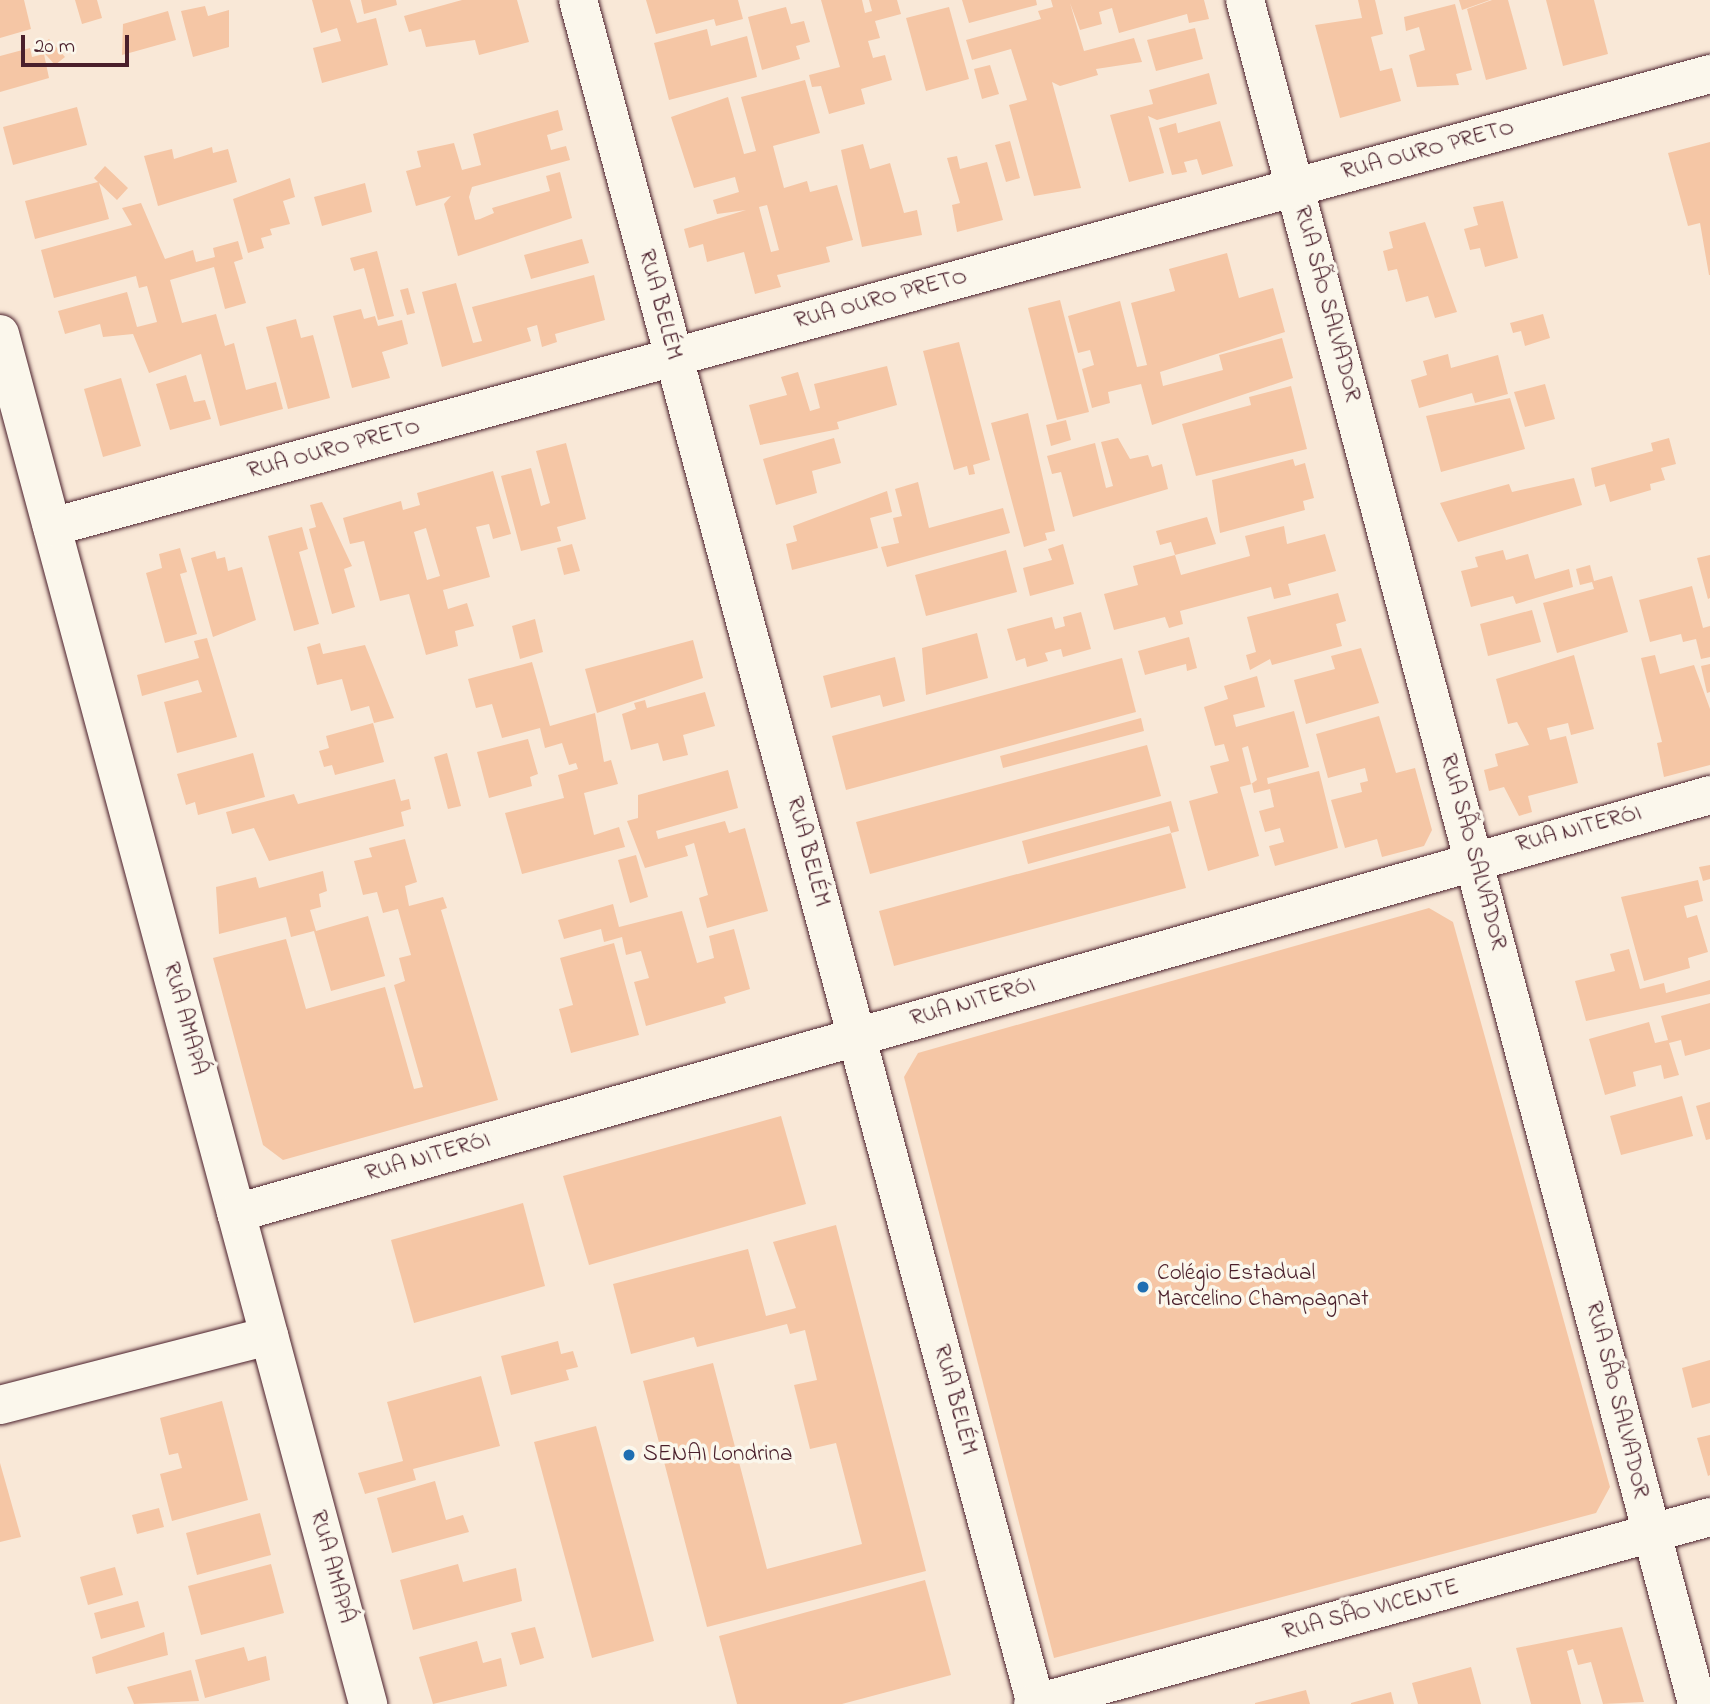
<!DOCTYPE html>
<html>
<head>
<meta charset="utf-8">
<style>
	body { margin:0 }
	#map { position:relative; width:1710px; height:1704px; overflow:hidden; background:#f9e8d7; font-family:"Indie Flower",sans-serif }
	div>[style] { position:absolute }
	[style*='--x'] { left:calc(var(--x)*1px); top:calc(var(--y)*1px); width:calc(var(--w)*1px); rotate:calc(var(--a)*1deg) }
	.building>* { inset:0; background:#f5c6a5 }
	.roads { filter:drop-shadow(0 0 2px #4a1f2b) drop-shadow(0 0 2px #4a1f2b) }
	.minor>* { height:38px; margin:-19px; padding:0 19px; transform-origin:19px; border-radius:19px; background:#fbf7ec }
	.dots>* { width:19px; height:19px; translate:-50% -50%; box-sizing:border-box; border:4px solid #fbf7ec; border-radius:50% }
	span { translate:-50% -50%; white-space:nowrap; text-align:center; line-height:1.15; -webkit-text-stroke:7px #fbf7ec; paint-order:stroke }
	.street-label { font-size:23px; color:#4a1f2b }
	.poi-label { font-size:23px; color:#4a1f2b }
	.left { translate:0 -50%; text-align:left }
	.scale { position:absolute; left:21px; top:35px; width:108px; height:32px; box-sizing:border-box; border:4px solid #4a1f2b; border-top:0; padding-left:9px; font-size:21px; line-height:24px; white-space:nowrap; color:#4a1f2b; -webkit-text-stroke:5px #fbf7ec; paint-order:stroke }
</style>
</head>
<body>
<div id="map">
	<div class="building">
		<div style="clip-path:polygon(0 0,24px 0,31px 29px,0 38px)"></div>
		<div style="clip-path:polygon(75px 0,97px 0,102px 18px,82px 24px)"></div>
		<div style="clip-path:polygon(312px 0,350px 0,357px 23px,376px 18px,388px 65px,322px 83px,313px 48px,341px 41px,337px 28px,321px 33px)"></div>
		<div style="clip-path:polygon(361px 0,396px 0,397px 5px,364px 14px)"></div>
		<div style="clip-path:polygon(462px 0,517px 0,529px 42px,479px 55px,475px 40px,426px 47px,421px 29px,409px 32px,404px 16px)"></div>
		<div style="clip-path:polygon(646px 0,738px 0,743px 19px,716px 26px,714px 19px,656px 34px)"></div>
		<div style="clip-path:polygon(821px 0,862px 0,865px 13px,872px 11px,869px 0,897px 0,901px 14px,875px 21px,880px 38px,868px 41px,873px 58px,885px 55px,892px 80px,861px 89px,865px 104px,829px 114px,821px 86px,812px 87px,809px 75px,840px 67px)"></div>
		<div style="clip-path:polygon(962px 0,1036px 0,1037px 5px,969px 23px)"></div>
		<div style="clip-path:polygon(1051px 0,1204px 0,1209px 19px,1189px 23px,1187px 14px,1119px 33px,1112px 8px,1099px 12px,1102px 24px,1080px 30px,1070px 3px,1084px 51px,1134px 38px,1142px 62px,1096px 69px,1098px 75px,1060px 86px,1052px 82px,1081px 188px,1034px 196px,1009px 105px,1027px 100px,1011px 49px,972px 60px,966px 40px,1041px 19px,1038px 11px,1053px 7px)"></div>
		<div style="clip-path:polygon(1358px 0,1375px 0,1383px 34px,1371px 37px,1380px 71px,1392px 68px,1401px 101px,1340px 118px,1315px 25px,1362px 18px)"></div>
		<div style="clip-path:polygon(1459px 0,1490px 0,1462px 10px)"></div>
		<div style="clip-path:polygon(1492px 0,1508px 0,1527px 69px,1486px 80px,1467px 9px)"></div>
		<div style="clip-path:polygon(1546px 0,1594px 0,1608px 54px,1563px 66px)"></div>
		<div style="clip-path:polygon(1455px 4px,1472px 70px,1456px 74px,1459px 85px,1417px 87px,1409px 55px,1425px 50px,1419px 27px,1406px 31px,1404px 17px)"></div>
		<div style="clip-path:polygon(205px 6px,208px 16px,229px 10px,229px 47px,193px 57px,181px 11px)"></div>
		<div style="clip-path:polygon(786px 7px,791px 24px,804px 21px,810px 42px,796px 46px,800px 59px,762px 70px,748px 17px)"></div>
		<div style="clip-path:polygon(949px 7px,969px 79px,926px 91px,906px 18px)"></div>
		<div style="clip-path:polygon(168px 11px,176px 40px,122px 55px,123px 24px)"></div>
		<div style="clip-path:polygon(1195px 28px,1203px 59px,1156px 71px,1147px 40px)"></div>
		<div style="clip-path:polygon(707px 29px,711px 46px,747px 36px,757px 77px,669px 100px,654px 43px)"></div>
		<div style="clip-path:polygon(49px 39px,65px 57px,55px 65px,39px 47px)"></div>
		<div style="clip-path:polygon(30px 48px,32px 57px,44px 54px,49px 78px,0 92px,0 56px)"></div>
		<div style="clip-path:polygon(990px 65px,999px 94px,982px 99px,974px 69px)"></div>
		<div style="clip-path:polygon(1209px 73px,1217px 104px,1157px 120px,1148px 116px,1164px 173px,1129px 182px,1110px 115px,1153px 104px,1149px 90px)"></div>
		<div style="clip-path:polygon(evenodd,805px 80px,820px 133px,773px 146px,784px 188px,807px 181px,810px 192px,837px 185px,853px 240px,826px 247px,830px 262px,777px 275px,781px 287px,755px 294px,744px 252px,707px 262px,703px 244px,689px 248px,684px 229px,746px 210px,717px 214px,713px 200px,739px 192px,735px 177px,694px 188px,671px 117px,728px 97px,744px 154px,756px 151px,741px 97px,805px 80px,767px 205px,779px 250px,771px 252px,759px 207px,767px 205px)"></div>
		<div style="clip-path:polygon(77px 107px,87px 145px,13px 165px,3px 127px)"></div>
		<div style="clip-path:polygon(558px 110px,563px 130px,547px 135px,551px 150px,566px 146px,570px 160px,472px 187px,469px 197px,475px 220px,480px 219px,494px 213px,492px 208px,550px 191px,546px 176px,560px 172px,572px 218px,458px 256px,444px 204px,451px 196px,416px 206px,406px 171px,421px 167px,417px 151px,454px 143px,462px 170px,481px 165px,473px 134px)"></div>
		<div style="clip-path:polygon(1220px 121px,1233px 166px,1202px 175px,1197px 159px,1184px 162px,1187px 172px,1172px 175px,1159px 128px,1176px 123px,1178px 133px)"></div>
		<div style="clip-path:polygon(1010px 141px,1020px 178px,1006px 182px,995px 145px)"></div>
		<div style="clip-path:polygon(1710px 142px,1710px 275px,1709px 275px,1700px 223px,1688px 226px,1668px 153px)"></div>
		<div style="clip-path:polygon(863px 144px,870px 169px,890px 163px,904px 213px,917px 210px,922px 235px,862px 247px,841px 150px)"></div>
		<div style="clip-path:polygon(212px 147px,213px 153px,228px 149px,237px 182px,158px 206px,144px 156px,172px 149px,174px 159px)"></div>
		<div style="clip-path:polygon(957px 156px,960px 169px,987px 162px,1003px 220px,957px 232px,952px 205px,960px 203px,947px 158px)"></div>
		<div style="clip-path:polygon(105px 166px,128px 188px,117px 200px,99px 183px,109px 219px,35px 239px,25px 201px,98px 182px,94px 178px)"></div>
		<div style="clip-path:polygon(290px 178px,295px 197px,283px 201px,290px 224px,270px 229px,272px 235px,261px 238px,264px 248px,248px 253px,233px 199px)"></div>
		<div style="clip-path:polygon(365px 183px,372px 212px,322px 226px,314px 197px)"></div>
		<div style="clip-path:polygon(1503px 201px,1518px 258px,1485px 267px,1480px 248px,1470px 250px,1464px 229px,1478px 225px,1473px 207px)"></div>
		<div style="clip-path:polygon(141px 203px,165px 259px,193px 250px,196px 262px,215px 257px,213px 248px,238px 241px,243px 259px,234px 262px,246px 303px,225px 309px,214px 267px,170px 280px,182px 323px,216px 314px,225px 346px,234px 343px,246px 390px,276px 382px,283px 409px,220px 426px,201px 354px,149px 373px,133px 334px,103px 337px,100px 324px,65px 334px,58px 311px,127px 292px,137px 327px,157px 322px,147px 286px,139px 288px,136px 276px,54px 298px,41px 250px,132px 225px,122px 208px)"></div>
		<div style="clip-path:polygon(1425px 222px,1457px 312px,1435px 318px,1428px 296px,1406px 302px,1397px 269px,1388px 271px,1383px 251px,1393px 248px,1389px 232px)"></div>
		<div style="clip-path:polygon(582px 239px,589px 263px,531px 279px,524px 255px)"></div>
		<div style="clip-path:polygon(377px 251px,394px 316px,378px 320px,364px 268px,354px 271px,350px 258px)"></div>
		<div style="clip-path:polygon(1227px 253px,1239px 298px,1273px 288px,1285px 332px,1160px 372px,1163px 386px,1223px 370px,1219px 355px,1282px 338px,1293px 378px,1152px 425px,1141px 384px,1108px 392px,1110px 403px,1092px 408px,1082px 369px,1094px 365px,1090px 350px,1078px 353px,1068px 316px,1120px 301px,1137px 367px,1147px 365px,1131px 303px,1175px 291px,1169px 269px)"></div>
		<div style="clip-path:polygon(594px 275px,605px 320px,555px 334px,557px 342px,542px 347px,537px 325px,527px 328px,531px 341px,442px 367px,422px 292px,456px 283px,473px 343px,482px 341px,472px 307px)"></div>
		<div style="clip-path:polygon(408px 288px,415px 313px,407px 315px,400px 290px)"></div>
		<div style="clip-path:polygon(1060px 300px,1089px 412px,1057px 420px,1028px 308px)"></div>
		<div style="clip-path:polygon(361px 309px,364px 319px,375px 316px,378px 326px,402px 320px,408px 344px,382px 352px,390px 378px,352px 388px,333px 316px)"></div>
		<div style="clip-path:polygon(1543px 314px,1550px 338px,1525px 346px,1521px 331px,1513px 333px,1510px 323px)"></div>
		<div style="clip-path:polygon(296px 319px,301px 338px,313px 335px,330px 398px,288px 409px,266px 327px)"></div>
		<div style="clip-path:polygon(959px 342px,990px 460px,973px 465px,975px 474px,969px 475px,967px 466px,954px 470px,923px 351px)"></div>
		<div style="clip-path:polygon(1448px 354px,1451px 368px,1498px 355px,1508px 394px,1475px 403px,1472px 393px,1419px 408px,1411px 380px,1427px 375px,1423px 361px)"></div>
		<div style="clip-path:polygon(887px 366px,897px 405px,837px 422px,839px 429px,760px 445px,749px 405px,787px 395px,781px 377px,798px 372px,810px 411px,820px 408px,814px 384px)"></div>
		<div style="clip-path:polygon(186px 375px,194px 402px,205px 400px,211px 419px,170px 430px,156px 384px)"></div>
		<div style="clip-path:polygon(121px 378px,141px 446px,103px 457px,84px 389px)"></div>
		<div style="clip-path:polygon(1545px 384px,1555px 419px,1525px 427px,1514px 392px)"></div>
		<div style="clip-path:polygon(1291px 386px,1307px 449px,1196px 476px,1182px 424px,1251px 405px,1249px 397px)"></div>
		<div style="clip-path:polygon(1510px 398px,1525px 449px,1441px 472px,1426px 416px)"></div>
		<div style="clip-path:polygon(1028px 413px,1055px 531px,1045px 533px,1047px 540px,1024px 547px,991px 423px)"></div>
		<div style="clip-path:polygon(1066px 420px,1071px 440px,1051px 446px,1046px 425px)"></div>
		<div style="clip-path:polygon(834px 438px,841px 463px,812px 471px,817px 493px,776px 505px,763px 459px)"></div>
		<div style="clip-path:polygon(1118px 438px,1130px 459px,1148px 455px,1152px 467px,1162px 464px,1168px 489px,1073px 517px,1061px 472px,1052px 474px,1047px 456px,1095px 443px,1106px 488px,1113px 486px,1101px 442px)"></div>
		<div style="clip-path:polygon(1669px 438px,1676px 464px,1661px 468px,1665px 480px,1650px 484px,1651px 490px,1610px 502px,1605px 484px,1595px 487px,1591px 468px,1653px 451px,1651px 443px)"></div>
		<div style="clip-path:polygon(566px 443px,586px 519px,557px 527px,561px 541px,521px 551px,501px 476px,531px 468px,541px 506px,550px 503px,536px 451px)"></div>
		<div style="clip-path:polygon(1293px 459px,1295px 466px,1305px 463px,1314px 498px,1303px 501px,1305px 510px,1220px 533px,1212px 480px)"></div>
		<div style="clip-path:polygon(evenodd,493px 471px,511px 534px,493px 539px,489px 524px,476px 527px,490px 577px,443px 590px,448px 609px,467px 603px,474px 626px,455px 631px,458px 646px,426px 655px,409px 594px,380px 601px,364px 541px,350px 544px,343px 518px,401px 501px,403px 510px,420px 505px,417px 493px,493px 471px,426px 528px,440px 576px,427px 580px,414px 532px,426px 528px)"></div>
		<div style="clip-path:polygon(1574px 478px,1582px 505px,1458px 542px,1440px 503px,1509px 484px,1512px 492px)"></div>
		<div style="clip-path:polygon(918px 482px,929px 528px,1003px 508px,1010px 533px,887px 567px,881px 547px,899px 543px,893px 518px,902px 516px,895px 489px)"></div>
		<div style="clip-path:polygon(887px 491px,892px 512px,870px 518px,878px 548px,792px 570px,786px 544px,797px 541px,793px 526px)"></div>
		<div style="clip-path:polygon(322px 502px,352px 566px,344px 569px,355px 607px,332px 614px,309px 529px,316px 527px,310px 505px)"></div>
		<div style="clip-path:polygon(1207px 517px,1216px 544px,1175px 555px,1171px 542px,1160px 545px,1156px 531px)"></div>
		<div style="clip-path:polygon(1284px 526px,1287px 544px,1325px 534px,1336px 571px,1288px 584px,1291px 595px,1274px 599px,1271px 587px,1180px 611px,1183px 624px,1169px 628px,1165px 617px,1114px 630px,1104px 594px,1138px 585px,1133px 566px,1175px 555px,1181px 575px,1250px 556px,1245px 536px)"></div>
		<div style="clip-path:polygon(302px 527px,308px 549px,299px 552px,319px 624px,294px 631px,268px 536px)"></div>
		<div style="clip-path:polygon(572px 544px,580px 571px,564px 575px,557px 548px)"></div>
		<div style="clip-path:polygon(1063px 544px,1074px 584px,1030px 596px,1023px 568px,1052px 560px,1048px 549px)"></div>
		<div style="clip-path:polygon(180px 548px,187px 572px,180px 574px,197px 634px,165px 643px,146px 573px,162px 568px,159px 554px)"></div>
		<div style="clip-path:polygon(1006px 550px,1017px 592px,926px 616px,915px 575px)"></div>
		<div style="clip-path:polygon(1503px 550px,1506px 560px,1528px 554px,1535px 579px,1569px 569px,1573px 587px,1516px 604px,1513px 596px,1471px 607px,1461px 571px,1478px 567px,1475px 557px)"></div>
		<div style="clip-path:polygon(215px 551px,217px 559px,225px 557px,228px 571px,242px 567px,256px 620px,213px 637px,191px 558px)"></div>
		<div style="clip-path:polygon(1710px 555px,1710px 598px,1708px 599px,1697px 558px)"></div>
		<div style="clip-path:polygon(1590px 565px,1594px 581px,1612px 576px,1628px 632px,1557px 653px,1543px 603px,1594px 589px,1592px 582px,1580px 585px,1576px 569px)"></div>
		<div style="clip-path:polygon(1692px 586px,1703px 628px,1710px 626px,1710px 657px,1701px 659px,1696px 639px,1683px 642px,1681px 634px,1650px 642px,1639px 600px)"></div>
		<div style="clip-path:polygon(1338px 593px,1346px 621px,1336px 624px,1342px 646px,1272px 665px,1270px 659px,1250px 670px,1246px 655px,1256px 652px,1247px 617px)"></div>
		<div style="clip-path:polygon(1532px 610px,1541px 642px,1488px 656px,1480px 624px)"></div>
		<div style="clip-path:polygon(1081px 612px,1091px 649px,1063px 657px,1061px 649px,1045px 653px,1048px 661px,1027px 667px,1025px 658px,1016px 661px,1007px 629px,1052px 617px,1055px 629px,1065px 626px,1063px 617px)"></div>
		<div style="clip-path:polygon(535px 619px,543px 652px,520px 659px,512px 626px)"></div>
		<div style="clip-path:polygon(977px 633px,988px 678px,926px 695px,922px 648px)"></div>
		<div style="clip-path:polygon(1189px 637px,1197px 668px,1187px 671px,1186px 664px,1145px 675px,1138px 651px)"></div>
		<div style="clip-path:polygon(207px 638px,237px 737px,177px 753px,164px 702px,202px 692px,198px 680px,142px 696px,137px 675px,199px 658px,194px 641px)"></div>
		<div style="clip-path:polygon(693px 640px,703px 678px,597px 713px,585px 669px)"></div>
		<div style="clip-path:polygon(320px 643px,323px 654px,365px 645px,394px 718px,374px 723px,369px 706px,351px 711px,342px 679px,317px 685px,307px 647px)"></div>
		<div style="clip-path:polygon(1361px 648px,1379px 703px,1306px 724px,1294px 680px,1335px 669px,1331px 656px)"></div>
		<div style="clip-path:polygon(1574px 655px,1594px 729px,1571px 735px,1568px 723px,1547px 728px,1550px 740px,1566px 736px,1578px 783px,1528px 796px,1532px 812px,1519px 816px,1504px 787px,1489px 791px,1484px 770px,1498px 766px,1495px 754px,1529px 745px,1517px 722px,1508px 724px,1496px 679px)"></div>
		<div style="clip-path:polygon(1655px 655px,1660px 674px,1694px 665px,1710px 709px,1710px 765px,1664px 777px,1657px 743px,1662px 742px,1641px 658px)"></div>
		<div style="clip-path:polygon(895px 657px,905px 701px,883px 707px,880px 695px,831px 708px,823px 676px)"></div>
		<div style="clip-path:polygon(1122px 658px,1136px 712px,846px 790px,832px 736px)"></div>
		<div style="clip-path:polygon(532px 662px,550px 726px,595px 713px,604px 762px,611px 760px,618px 784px,584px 793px,594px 835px,619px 827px,625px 847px,522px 874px,505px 813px,564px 798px,558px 775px,578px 769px,576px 763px,569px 765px,562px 743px,545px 748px,540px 728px,502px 738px,492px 704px,476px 708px,468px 679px)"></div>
		<div style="clip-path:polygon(1710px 664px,1710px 692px,1707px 693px,1701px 666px)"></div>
		<div style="clip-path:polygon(evenodd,1257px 676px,1265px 707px,1233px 715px,1236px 727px,1294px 711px,1309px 767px,1267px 778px,1268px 784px,1319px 771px,1338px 848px,1275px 866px,1269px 846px,1284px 842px,1280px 828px,1265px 832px,1259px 811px,1274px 807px,1270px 789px,1254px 793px,1252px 784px,1240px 787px,1259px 856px,1208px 871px,1189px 801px,1218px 793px,1210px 766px,1229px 761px,1224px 744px,1215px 746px,1204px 707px,1228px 699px,1224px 686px,1257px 676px,1248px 746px,1257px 780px,1251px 784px,1242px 748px,1248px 746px)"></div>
		<div style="clip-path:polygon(705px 692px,715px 726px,683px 735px,688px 755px,663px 761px,658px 743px,631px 750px,622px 714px,636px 709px,634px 703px,645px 700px,647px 708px)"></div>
		<div style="clip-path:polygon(1379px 716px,1396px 773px,1415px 768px,1432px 830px,1424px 846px,1382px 857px,1377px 839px,1345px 848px,1331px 800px,1362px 792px,1360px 783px,1368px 781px,1365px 768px,1328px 778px,1316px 734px)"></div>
		<div style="clip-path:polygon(1141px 718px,1144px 731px,1003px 768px,1000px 756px)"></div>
		<div style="clip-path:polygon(373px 723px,384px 762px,335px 775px,332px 765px,324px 767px,319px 751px,329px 748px,326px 736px)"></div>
		<div style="clip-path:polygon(528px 739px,538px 774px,530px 777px,532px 786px,489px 798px,477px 752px)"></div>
		<div style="clip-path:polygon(1147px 745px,1161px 796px,870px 874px,856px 822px)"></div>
		<div style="clip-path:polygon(253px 753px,265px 797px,198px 815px,195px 802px,186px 805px,177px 774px)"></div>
		<div style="clip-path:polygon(447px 753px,461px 806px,448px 809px,434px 757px)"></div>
		<div style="clip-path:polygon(728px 770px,738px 808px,656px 831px,658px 839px,725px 821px,729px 833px,745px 828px,768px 911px,707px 928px,699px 898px,708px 895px,694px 843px,685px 846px,688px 856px,645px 868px,627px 821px,638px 818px,638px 795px)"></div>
		<div style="clip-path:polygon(395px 779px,401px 801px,409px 799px,411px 809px,401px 812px,404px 826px,269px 861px,254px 828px,232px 834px,226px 812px,294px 794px,298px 804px)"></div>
		<div style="clip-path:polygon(1171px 801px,1179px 831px,1171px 833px,1169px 826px,1028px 864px,1022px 841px)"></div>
		<div style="clip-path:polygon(1171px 833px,1186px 888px,894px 966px,879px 911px)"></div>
		<div style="clip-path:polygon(405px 839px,417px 882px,405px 886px,409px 906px,443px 897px,447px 908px,441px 910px,498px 1100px,283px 1160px,263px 1145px,213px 958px,286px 939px,306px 1009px,385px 987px,414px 1089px,423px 1087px,394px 985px,405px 981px,399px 958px,411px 955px,398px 909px,383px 913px,377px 892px,363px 895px,354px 861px,372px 857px,369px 848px)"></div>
		<div style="clip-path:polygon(636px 855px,648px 897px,630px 903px,618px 860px)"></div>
		<div style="clip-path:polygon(1710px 865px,1710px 879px,1703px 881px,1699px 867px)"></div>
		<div style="clip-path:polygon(323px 871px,327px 891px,319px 894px,321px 907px,310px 910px,316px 931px,368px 916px,385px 976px,331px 991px,314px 931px,291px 937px,286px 917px,219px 934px,216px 887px,256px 877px,259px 888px)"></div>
		<div style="clip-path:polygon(1698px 880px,1703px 901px,1684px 906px,1687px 918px,1697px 915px,1708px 952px,1688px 958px,1690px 968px,1644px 981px,1621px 897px)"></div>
		<div style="clip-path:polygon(613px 904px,619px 927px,682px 911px,697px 963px,714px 958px,709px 936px,734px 929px,750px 989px,724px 997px,726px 1003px,646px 1026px,634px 982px,649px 978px,641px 951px,626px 955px,622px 937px,604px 942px,601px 929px,564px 939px,558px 920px)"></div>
		<div style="clip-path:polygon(1429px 908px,1453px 922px,1610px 1487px,1596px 1513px,1054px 1658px,904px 1077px,918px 1053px)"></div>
		<div style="clip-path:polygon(614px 943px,639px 1035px,571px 1053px,559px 1009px,573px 1005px,560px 958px)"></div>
		<div style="clip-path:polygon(1629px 949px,1640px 989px,1664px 983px,1666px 993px,1710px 980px,1710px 994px,1586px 1021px,1575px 981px,1615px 971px,1610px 954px)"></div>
		<div style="clip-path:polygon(1710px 1003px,1710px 1049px,1685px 1056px,1681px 1040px,1669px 1043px,1679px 1075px,1664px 1079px,1661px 1065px,1633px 1072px,1636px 1086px,1605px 1095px,1589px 1039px,1649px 1022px,1655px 1043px,1668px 1040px,1661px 1016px)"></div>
		<div style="clip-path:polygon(1682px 1096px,1693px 1136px,1621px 1155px,1610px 1116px)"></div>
		<div style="clip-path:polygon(1710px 1102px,1710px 1139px,1706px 1140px,1696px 1106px)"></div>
		<div style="clip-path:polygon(781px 1116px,806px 1204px,589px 1265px,563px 1176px)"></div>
		<div style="clip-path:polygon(523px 1203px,545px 1286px,414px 1323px,391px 1240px)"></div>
		<div style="clip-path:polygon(836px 1225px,926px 1571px,707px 1627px,643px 1381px,713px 1363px,767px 1569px,862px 1544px,836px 1443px,810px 1449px,794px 1385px,817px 1380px,805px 1330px,790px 1334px,787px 1324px,697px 1347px,694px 1337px,631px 1354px,613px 1284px,748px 1249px,766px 1316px,796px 1308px,773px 1242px)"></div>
		<div style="clip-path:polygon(558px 1341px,561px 1354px,573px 1351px,578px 1367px,566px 1370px,569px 1380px,511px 1395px,501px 1356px)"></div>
		<div style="clip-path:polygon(1710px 1360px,1710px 1403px,1692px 1408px,1682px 1368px)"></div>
		<div style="clip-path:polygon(481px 1376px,500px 1446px,413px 1469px,416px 1480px,365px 1494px,358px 1473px,403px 1461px,387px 1402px)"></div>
		<div style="clip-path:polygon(222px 1401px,248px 1500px,172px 1521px,160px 1474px,182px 1468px,178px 1453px,169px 1455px,160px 1418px)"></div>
		<div style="clip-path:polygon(596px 1426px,654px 1641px,592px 1658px,534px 1442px)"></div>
		<div style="clip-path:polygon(1710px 1435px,1710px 1475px,1708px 1476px,1697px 1438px)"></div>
		<div style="clip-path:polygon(0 1463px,21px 1537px,0 1542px)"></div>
		<div style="clip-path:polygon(435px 1481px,446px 1520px,463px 1515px,469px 1532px,392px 1553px,377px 1498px)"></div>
		<div style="clip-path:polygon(159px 1508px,164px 1527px,137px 1534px,132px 1515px)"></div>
		<div style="clip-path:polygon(260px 1513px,271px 1555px,197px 1575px,186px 1533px)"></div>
		<div style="clip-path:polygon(271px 1564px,284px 1613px,201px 1635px,188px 1586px)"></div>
		<div style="clip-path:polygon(458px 1564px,463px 1582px,516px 1568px,522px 1601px,413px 1630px,400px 1580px)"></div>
		<div style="clip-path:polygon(115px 1567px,123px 1595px,88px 1605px,80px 1577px)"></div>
		<div style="clip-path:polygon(925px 1580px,951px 1675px,842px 1704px,737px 1704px,719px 1636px)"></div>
		<div style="clip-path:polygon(138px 1601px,145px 1627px,101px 1639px,94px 1613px)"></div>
		<div style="clip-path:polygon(535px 1627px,544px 1658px,520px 1665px,511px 1633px)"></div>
		<div style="clip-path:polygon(1622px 1627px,1644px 1702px,1603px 1704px,1591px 1662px,1578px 1665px,1573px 1649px,1567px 1651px,1581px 1704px,1531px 1704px,1516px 1648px)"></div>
		<div style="clip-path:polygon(164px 1632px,168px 1655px,96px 1674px,92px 1657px)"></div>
		<div style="clip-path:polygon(477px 1641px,483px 1663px,501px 1658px,507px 1686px,433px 1704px,419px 1657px)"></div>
		<div style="clip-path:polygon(244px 1647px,248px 1661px,266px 1656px,270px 1680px,205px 1698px,195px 1660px)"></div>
		<div style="clip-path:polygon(1471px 1667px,1481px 1704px,1418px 1704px,1412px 1683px)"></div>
		<div style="clip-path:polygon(191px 1670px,199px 1701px,134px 1704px,127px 1687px)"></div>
		<div style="clip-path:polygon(1306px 1690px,1310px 1704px,1255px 1704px,1255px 1703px)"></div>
		<div style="clip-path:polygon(1391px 1692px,1394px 1704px,1351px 1704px,1351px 1703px)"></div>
	</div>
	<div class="roads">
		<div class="minor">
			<div style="--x:578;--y:0;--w:1764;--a:74.96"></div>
			<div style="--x:1245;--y:0;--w:1763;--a:75.14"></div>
			<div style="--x:0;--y:334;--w:1419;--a:74.96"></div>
			<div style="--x:52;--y:527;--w:1719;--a:-15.28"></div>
			<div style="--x:236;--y:1213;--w:1532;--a:-15.83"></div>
			<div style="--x:0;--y:1405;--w:278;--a:-14.4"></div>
			<div style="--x:1033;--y:1704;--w:702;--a:-15.44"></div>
		</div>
	</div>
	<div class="dots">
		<div style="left:1143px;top:1287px;background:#1f6fb2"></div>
		<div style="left:629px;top:1455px;background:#1f6fb2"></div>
	</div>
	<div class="street-label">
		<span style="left:1428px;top:151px;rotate:-15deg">RUA OURO PRETO</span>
		<span style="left:881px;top:300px;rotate:-15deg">RUA OURO PRETO</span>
		<span style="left:1326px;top:304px;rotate:75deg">RUA SÃO SALVADOR</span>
		<span style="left:659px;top:305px;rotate:75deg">RUA BELÉM</span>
		<span style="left:334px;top:450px;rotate:-15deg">RUA OURO PRETO</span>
		<span style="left:1579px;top:830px;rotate:-15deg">RUA NITERÓI</span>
		<span style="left:807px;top:852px;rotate:75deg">RUA BELÉM</span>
		<span style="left:1472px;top:852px;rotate:75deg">RUA SÃO SALVADOR</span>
		<span style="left:973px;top:1003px;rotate:-16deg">RUA NITERÓI</span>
		<span style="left:184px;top:1019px;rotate:75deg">RUA AMAPÁ</span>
		<span style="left:428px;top:1158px;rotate:-16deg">RUA NITERÓI</span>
		<span style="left:954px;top:1400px;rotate:75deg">RUA BELÉM</span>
		<span style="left:1616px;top:1400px;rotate:76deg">RUA SÃO SALVADOR</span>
		<span style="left:331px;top:1567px;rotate:75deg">RUA AMAPÁ</span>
		<span style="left:1371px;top:1611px;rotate:-15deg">RUA SÃO VICENTE</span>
	</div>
	<div class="poi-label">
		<span class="left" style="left:1157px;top:1287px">Colégio Estadual<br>Marcelino Champagnat</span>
		<span class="left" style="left:643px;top:1455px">SENAI Londrina</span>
	</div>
	<div class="scale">20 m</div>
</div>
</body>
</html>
